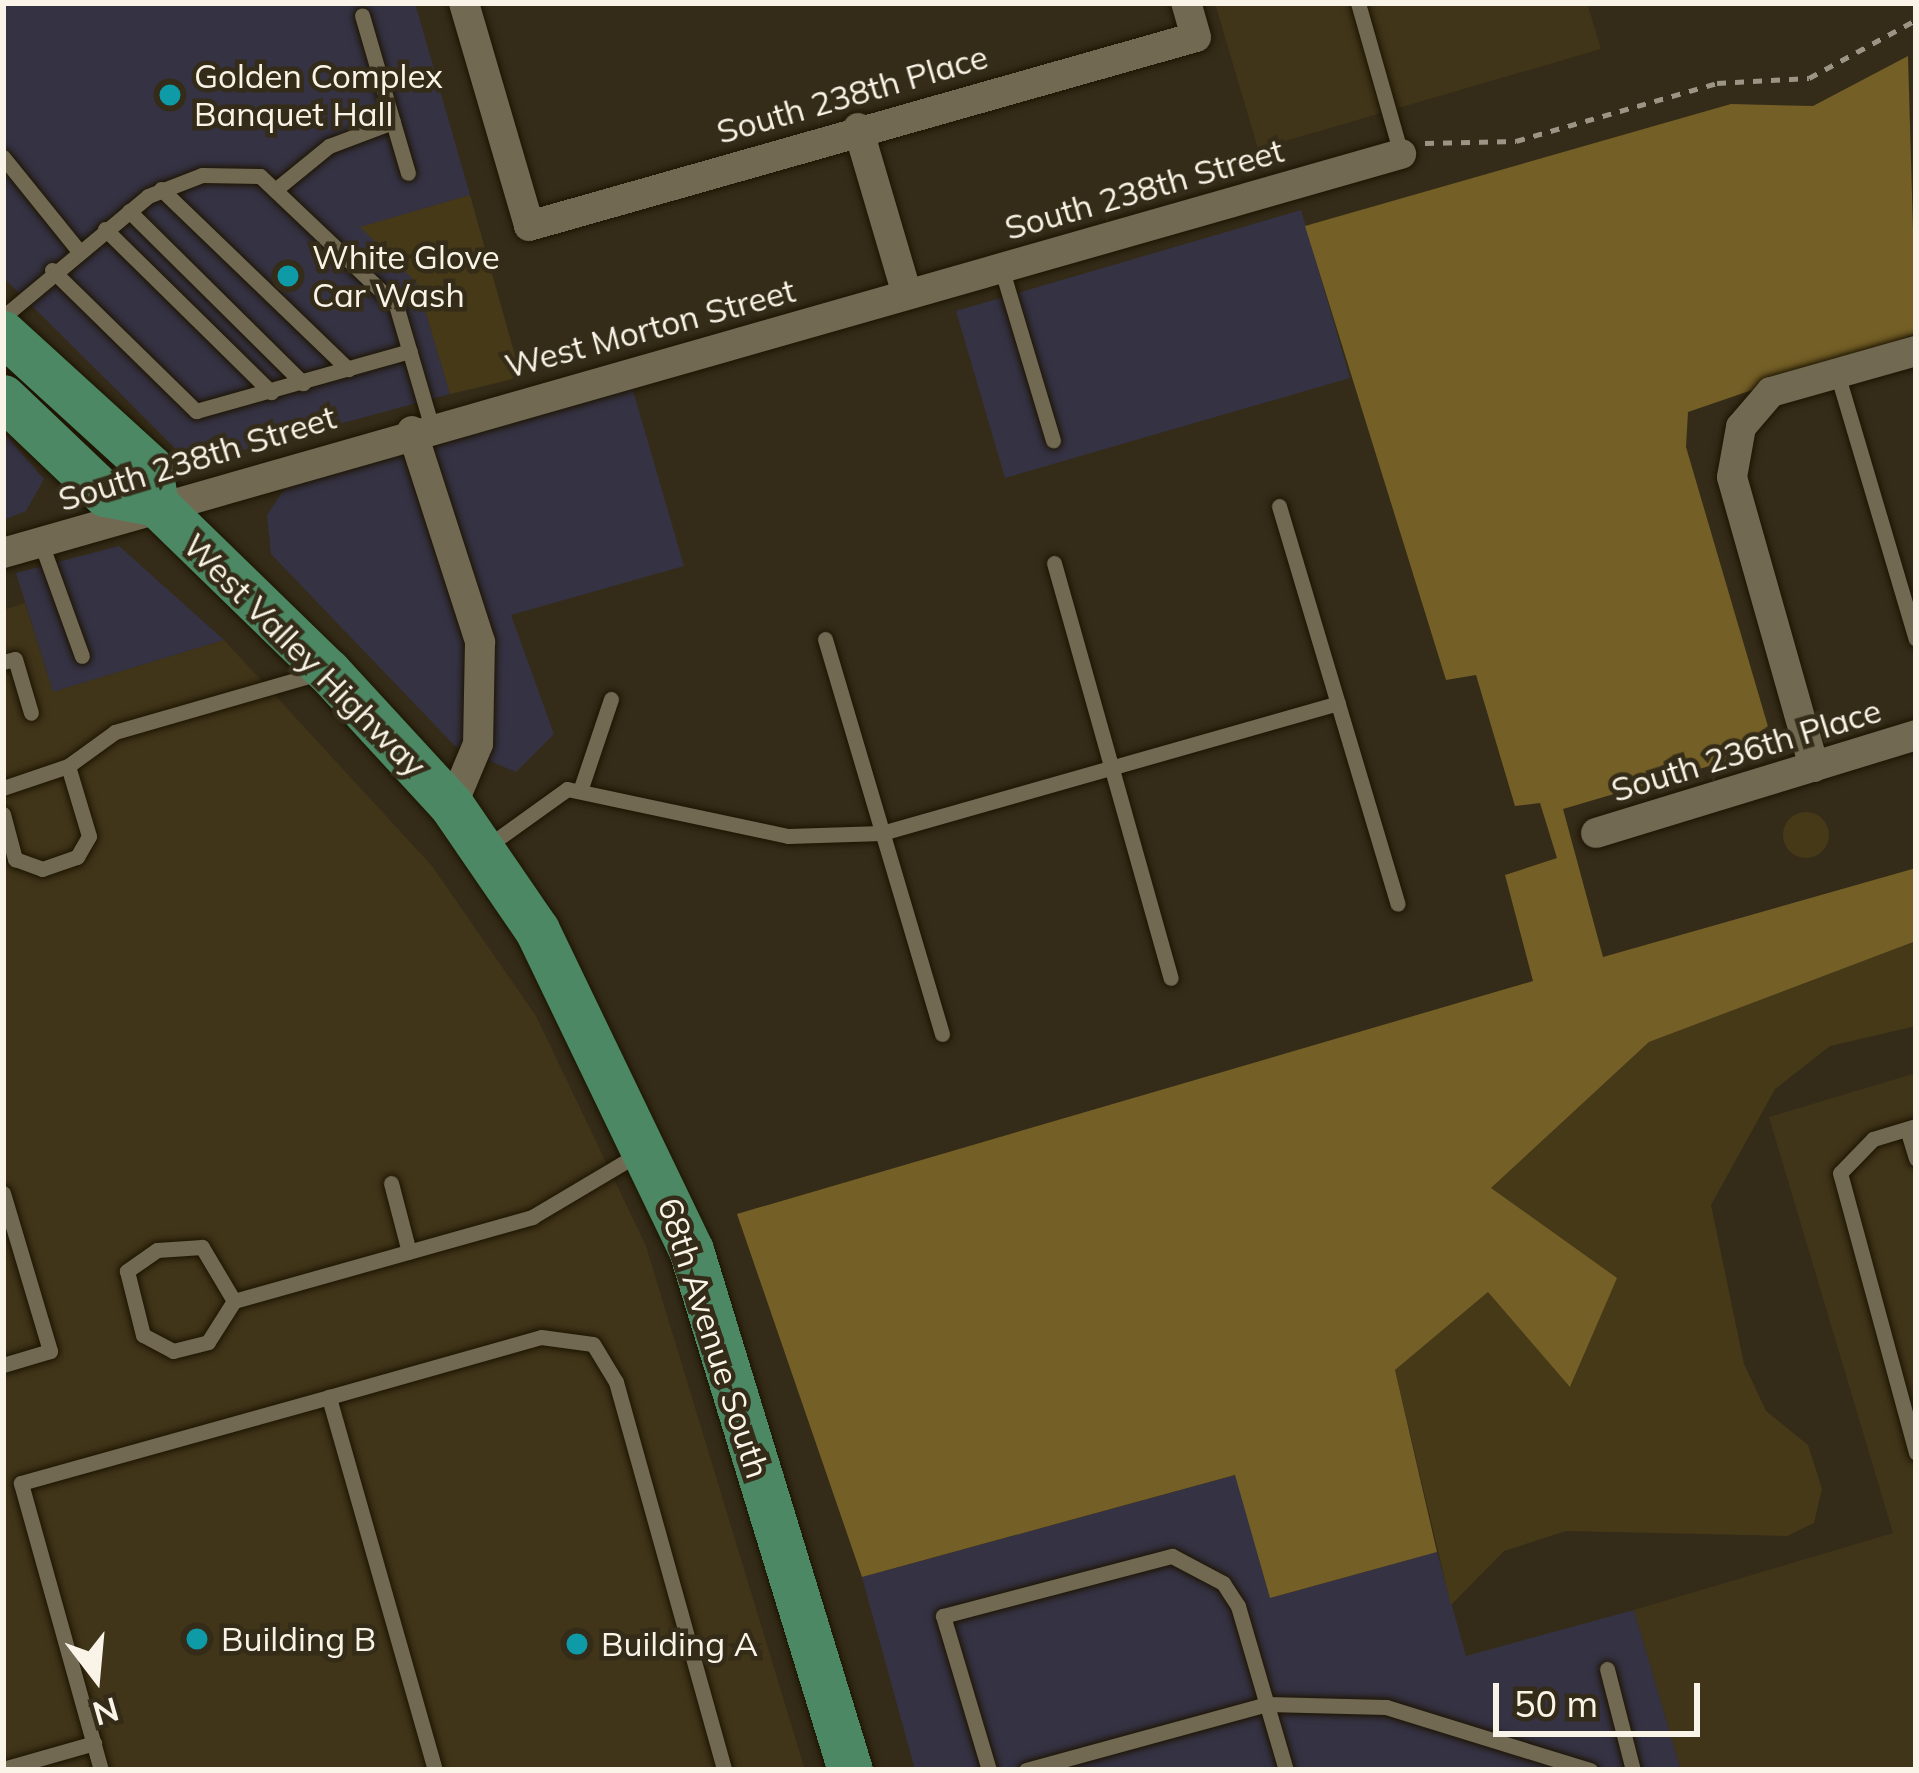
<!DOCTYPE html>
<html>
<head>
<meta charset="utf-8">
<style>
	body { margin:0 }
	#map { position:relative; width:1919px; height:1773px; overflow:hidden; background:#342c18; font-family:Mulish,sans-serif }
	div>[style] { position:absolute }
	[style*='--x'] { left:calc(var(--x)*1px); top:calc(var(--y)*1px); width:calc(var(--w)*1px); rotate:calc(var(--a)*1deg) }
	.commercial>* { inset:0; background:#353243 }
	.built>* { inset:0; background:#403519 }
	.green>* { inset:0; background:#463918 }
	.round { border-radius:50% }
	.forest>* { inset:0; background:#745f26 }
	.path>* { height:4.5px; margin-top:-2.25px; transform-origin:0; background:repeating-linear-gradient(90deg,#9c9585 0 9px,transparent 0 18px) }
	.roads { filter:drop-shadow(0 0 3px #1c1402) drop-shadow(0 0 3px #1c1402) }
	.lane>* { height:15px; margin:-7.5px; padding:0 7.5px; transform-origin:7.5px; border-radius:7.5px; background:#726952 }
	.street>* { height:30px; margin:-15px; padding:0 15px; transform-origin:15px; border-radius:15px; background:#726952 }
	.primary>* { height:45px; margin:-22.5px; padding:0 22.5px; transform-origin:22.5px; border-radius:22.5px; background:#4c8864 }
	.dots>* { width:33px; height:33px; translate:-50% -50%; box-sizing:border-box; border:6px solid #342c18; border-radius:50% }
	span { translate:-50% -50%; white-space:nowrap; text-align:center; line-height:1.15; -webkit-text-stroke:9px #342c18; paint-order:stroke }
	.poi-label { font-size:33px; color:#f9f4e7 }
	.left { translate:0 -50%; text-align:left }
	.street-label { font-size:33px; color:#f9f4e7 }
	.frame { position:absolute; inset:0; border:6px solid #f9f4e7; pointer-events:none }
	.north { position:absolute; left:36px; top:1617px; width:120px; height:120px; -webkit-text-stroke:9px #342c18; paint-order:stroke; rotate:164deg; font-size:33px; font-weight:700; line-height:48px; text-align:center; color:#f9f4e7 }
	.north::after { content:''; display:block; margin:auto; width:42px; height:54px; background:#f9f4e7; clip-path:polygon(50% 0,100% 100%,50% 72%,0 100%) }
	.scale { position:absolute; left:1493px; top:1683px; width:207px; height:54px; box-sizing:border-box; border:6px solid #f9f4e7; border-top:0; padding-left:15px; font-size:36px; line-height:42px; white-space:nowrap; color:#f9f4e7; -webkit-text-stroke:9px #342c18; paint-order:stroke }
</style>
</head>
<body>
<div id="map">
	<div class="commercial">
		<div style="clip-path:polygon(3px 3px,415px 3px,470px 195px,361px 227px,417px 283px,450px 394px,213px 458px,183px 456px,3px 277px)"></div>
		<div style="clip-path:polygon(1301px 210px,1350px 378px,1005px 478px,956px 311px)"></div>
		<div style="clip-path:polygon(632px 387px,684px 566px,511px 615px,554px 734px,516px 772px,455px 746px,271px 554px,267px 515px,285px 488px)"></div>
		<div style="clip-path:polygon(3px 432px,44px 479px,26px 511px,3px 520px)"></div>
		<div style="clip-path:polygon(119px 546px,224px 640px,53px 692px,16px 573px)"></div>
		<div style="clip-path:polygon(1236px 1475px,1270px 1598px,1437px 1552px,1466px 1656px,1634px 1610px,1681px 1770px,915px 1770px,862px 1577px)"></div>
	</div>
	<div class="built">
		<div style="clip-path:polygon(1215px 3px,1587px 3px,1601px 49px,1258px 149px)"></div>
		<div style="clip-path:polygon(25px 603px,53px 692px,224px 640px,432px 866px,536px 1016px,646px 1246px,805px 1770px,3px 1770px,3px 610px)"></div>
		<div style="clip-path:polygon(1916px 1073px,1916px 1770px,1681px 1770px,1634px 1610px,1893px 1533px,1769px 1117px)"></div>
	</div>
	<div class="green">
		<div style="clip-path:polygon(470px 195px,521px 377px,450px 394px,417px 283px,360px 227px)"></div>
		<div class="round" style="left:1783px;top:812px;width:46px;height:46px"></div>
		<div style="clip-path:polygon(1916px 941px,1916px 1026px,1830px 1046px,1775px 1089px,1711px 1205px,1744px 1364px,1766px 1411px,1808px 1445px,1822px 1489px,1814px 1523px,1787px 1536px,1566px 1531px,1504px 1551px,1451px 1605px,1395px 1370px,1488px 1292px,1571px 1386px,1616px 1278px,1490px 1189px,1649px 1042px)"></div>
	</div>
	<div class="forest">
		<div style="clip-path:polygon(1908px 56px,1916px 334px,1688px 412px,1686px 447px,1774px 747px,1563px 809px,1603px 957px,1916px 868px,1916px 941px,1649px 1042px,1491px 1188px,1617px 1278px,1570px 1387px,1488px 1292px,1395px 1370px,1437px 1552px,1270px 1598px,1235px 1475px,862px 1577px,737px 1214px,1533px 981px,1505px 875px,1557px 858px,1540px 803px,1515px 806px,1476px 675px,1446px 680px,1305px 226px,1731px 104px,1813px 106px)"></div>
	</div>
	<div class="path">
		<div style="--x:1425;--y:143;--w:91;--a:-1.3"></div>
		<div style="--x:1516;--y:141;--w:209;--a:-16.1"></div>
		<div style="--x:1717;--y:83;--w:92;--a:-3.1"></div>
		<div style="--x:1809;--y:78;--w:122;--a:-28.5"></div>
	</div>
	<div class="roads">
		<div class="lane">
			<div style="--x:1358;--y:3;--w:157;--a:74.1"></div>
			<div style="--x:393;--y:122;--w:53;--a:73.6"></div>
			<div style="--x:3;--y:157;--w:119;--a:51.1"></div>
			<div style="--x:161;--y:189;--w:260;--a:43.9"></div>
			<div style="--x:275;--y:190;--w:70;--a:-39.2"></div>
			<div style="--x:329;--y:146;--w:68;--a:-20.6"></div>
			<div style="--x:393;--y:122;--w:111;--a:-106.2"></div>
			<div style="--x:129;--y:211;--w:245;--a:44.7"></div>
			<div style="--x:105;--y:229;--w:233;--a:44.5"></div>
			<div style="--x:1001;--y:267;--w:181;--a:73.3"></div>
			<div style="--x:52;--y:270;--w:202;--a:44.4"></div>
			<div style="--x:196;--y:411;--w:222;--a:-15.7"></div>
			<div style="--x:3;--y:317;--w:189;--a:-39.8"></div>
			<div style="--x:148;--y:196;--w:58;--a:-21.3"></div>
			<div style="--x:202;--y:175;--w:58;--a:1"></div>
			<div style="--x:260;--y:176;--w:187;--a:43.5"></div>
			<div style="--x:396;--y:305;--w:125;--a:73.7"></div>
			<div style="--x:1837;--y:373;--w:277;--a:73.5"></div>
			<div style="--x:1279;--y:506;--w:415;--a:73.4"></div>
			<div style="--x:41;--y:543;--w:120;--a:70.1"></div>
			<div style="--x:1054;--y:563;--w:431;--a:74.3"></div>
			<div style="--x:825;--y:639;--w:412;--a:73.5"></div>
			<div style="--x:3;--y:662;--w:12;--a:-14"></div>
			<div style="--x:15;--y:659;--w:56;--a:73.5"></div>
			<div style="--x:3;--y:788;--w:69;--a:-18.7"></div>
			<div style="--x:68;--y:766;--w:58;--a:-35.9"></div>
			<div style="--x:115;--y:732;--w:213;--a:-16.1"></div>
			<div style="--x:581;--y:788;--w:94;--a:-71.4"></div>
			<div style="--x:3;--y:814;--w:47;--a:75.1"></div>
			<div style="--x:15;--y:859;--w:29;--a:20"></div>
			<div style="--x:42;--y:869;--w:37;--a:-19"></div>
			<div style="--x:77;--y:857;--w:24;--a:-60"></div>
			<div style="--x:89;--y:836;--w:73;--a:-106.7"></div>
			<div style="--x:485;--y:848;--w:101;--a:-35.7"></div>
			<div style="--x:567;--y:789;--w:226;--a:12"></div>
			<div style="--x:788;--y:836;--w:94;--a:-1.8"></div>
			<div style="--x:882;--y:833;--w:474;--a:-15.9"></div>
			<div style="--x:1916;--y:1126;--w:45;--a:163.2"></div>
			<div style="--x:1873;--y:1139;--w:47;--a:134.1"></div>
			<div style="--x:1840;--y:1173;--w:290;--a:74.8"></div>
			<div style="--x:1907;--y:1129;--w:31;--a:73"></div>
			<div style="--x:391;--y:1183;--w:71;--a:75.4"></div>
			<div style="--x:3;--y:1193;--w:165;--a:73.4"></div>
			<div style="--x:50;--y:1351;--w:49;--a:163.4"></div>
			<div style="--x:234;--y:1301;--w:63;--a:-120.7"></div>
			<div style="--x:202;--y:1247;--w:45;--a:176.2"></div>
			<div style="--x:157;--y:1250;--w:37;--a:145"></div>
			<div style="--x:127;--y:1271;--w:66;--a:76"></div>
			<div style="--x:143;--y:1335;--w:34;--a:28"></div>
			<div style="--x:173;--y:1351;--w:36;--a:-14"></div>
			<div style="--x:208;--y:1342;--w:49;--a:-57.6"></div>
			<div style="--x:234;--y:1301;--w:310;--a:-15.7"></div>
			<div style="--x:532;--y:1217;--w:126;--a:-30.7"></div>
			<div style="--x:1607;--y:1669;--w:104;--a:75.6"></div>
			<div style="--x:3;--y:1769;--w:95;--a:-15.9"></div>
			<div style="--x:101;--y:1770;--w:298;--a:-105.6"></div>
			<div style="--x:21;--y:1483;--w:320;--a:-15.6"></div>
			<div style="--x:435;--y:1770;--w:388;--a:-105.9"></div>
			<div style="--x:329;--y:1397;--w:220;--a:-15.8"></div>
			<div style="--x:541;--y:1337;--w:52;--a:7.7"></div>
			<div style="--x:593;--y:1344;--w:44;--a:58.8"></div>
			<div style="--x:616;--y:1382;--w:403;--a:74.4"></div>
			<div style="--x:989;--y:1770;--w:161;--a:-106.6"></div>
			<div style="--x:943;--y:1616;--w:237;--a:-14.7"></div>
			<div style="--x:1172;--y:1556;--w:58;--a:27.9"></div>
			<div style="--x:1223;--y:1583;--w:27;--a:57"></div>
			<div style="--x:1238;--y:1606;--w:171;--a:73.7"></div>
			<div style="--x:1026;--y:1770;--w:250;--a:-15.3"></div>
			<div style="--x:1267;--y:1704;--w:119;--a:1.4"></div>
			<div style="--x:1386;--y:1707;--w:214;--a:17.2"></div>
		</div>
		<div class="street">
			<div style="--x:464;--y:3;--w:232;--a:73.7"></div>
			<div style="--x:529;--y:226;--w:693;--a:-15.82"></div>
			<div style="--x:1196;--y:37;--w:35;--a:-106"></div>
			<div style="--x:858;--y:128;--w:173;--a:73.6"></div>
			<div style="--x:412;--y:431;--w:222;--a:72.1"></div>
			<div style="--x:480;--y:642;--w:102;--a:91.1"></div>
			<div style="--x:478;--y:744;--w:67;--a:112.8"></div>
			<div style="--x:3;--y:553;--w:1454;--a:-15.93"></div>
			<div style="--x:1814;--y:767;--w:301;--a:-105.8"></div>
			<div style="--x:1732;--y:477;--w:51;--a:-79.8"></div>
			<div style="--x:1741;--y:427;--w:46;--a:-49.4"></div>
			<div style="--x:1771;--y:392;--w:151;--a:-15.8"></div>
			<div style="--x:1596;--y:833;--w:335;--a:-17"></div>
		</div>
		<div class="primary">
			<div style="--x:3;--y:333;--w:199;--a:42.4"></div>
			<div style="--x:150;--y:467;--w:37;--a:81"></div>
			<div style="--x:3;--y:397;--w:141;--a:43.6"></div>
			<div style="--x:105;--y:494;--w:52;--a:11.1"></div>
			<div style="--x:156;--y:504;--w:240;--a:44.2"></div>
			<div style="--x:328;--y:671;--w:183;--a:47.4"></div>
			<div style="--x:452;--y:806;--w:150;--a:55.6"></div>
			<div style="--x:537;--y:930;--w:355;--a:64.3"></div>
			<div style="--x:691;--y:1250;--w:544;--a:73"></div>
		</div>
	</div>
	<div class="dots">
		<div style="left:170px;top:95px;background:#0f9aa8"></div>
		<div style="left:288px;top:276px;background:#0f9aa8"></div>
		<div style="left:197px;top:1639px;background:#0f9aa8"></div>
		<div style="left:577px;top:1644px;background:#0f9aa8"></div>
	</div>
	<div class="poi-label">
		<span class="left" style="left:194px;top:95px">Golden Complex<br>Banquet Hall</span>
		<span class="left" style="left:312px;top:276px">White Glove<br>Car Wash</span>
		<span class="left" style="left:221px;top:1639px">Building B</span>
		<span class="left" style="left:601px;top:1644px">Building A</span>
	</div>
	<div class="street-label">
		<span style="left:852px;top:94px;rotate:-16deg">South 238th Place</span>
		<span style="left:1144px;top:189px;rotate:-16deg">South 238th Street</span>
		<span style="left:650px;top:328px;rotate:-15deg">West Morton Street</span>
		<span style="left:197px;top:458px;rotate:-17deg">South 238th Street</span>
		<span style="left:305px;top:655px;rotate:45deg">West Valley Highway</span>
		<span style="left:1746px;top:750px;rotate:-17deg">South 236th Place</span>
		<span style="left:714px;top:1338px;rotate:72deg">68th Avenue South</span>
	</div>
	<div class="frame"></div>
	<div class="north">N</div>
	<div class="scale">50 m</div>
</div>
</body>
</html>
